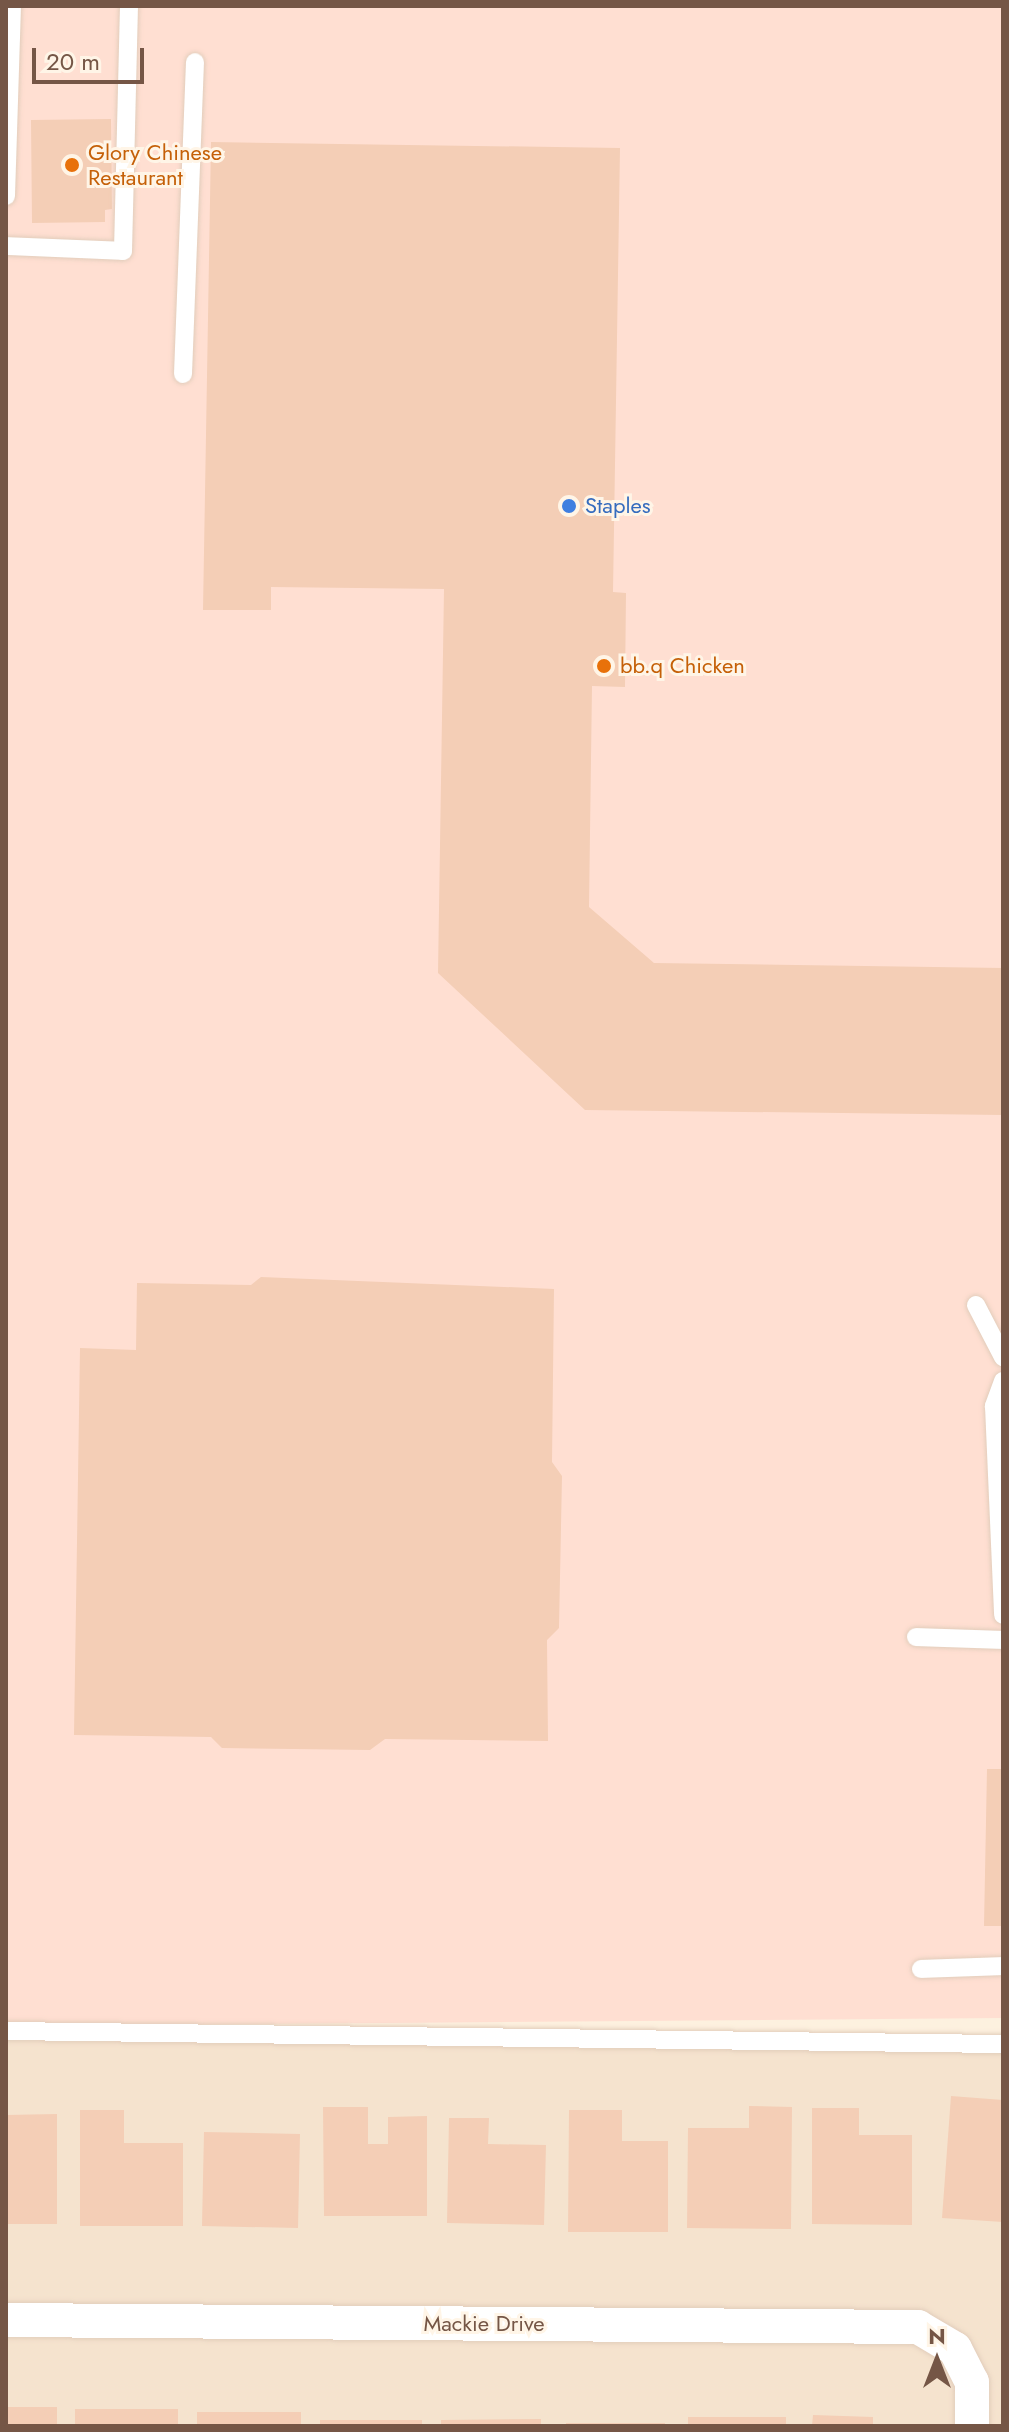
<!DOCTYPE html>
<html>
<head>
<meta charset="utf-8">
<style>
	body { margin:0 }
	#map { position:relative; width:1009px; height:2432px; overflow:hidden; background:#fdf1df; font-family:Jost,sans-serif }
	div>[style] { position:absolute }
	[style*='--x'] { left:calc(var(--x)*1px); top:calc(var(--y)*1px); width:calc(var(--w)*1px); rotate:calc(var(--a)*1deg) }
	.residential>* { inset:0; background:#f5e3ce }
	.commercial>* { inset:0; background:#ffdfd2 }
	.building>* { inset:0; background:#f4ceb6 }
	.roads { filter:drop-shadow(0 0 2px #e2cdbb) drop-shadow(0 0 2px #e2cdbb) }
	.lane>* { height:18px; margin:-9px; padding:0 9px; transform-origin:9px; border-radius:9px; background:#fff }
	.street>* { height:34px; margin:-17px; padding:0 17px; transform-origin:17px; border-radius:17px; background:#fff }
	.dots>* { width:22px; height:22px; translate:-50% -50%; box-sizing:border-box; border:4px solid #fff5e7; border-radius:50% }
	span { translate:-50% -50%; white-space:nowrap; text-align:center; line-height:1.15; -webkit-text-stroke:6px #fff5e7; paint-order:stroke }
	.food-label { font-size:22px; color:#c56008 }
	.left { translate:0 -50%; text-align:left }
	.shop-label { font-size:22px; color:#366cbe }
	.street-label { font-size:22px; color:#755646 }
	.frame { position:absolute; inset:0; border:8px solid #755646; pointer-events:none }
	.north { position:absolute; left:897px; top:2320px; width:80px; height:80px; -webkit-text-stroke:6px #fff5e7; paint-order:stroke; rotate:0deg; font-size:22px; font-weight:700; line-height:32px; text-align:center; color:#755646 }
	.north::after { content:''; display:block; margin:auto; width:28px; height:36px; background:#755646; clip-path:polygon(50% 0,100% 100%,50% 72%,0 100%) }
	.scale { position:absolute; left:32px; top:48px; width:112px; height:36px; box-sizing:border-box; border:4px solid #755646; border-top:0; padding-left:10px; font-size:24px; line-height:28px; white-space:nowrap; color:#755646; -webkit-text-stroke:6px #fff5e7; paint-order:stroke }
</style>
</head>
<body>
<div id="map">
	<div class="residential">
		<div style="clip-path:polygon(6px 2027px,1003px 2036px,1003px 2426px,6px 2426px)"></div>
	</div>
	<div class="commercial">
		<div style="clip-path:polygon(6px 6px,1003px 6px,1003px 2018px,6px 2026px)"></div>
	</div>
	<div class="building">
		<div style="clip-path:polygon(111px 119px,112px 209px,105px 210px,105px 222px,32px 223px,31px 120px)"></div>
		<div style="clip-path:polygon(211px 142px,620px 148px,613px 592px,626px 593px,625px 687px,592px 686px,589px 907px,654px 963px,1003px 968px,1003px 1115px,585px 1110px,438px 973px,444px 589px,271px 587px,271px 610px,203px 610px)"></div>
		<div style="clip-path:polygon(261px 1277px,554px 1289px,552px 1462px,562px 1476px,559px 1628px,547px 1640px,548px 1741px,385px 1739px,370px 1750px,222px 1748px,211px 1737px,74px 1735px,80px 1348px,136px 1350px,137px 1283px,251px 1285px)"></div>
		<div style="clip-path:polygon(987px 1769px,1003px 1769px,1003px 1926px,984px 1926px)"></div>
		<div style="clip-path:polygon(951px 2096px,1003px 2100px,1003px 2222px,942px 2218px)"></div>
		<div style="clip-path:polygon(749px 2106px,792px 2107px,791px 2229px,687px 2228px,688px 2128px,749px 2128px)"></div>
		<div style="clip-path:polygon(323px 2107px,368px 2107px,368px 2144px,388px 2144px,388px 2117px,427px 2116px,427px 2216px,324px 2216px)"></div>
		<div style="clip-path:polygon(812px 2108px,859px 2108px,859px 2135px,912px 2135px,912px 2225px,812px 2224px)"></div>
		<div style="clip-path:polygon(80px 2110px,124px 2110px,124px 2143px,183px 2143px,183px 2226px,80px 2226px)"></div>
		<div style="clip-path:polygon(569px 2110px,622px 2110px,622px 2141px,668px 2141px,668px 2232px,568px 2232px)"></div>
		<div style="clip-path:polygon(57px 2114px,57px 2224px,6px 2224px,6px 2115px)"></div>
		<div style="clip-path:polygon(449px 2118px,489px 2118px,488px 2144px,546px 2145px,544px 2225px,447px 2223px)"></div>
		<div style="clip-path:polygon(204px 2132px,300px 2134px,298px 2228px,202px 2226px)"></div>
		<div style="clip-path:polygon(6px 2407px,57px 2407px,57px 2426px,6px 2426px)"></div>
		<div style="clip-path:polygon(75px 2409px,178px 2409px,178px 2426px,75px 2426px)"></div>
		<div style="clip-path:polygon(197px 2412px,301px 2412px,301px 2426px,197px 2426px)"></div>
		<div style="clip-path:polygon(813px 2415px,873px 2417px,873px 2426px,812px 2426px)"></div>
		<div style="clip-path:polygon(688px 2417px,786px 2417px,786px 2426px,688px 2426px)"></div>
		<div style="clip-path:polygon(541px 2419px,541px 2426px,441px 2426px,441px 2420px)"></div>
		<div style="clip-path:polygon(320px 2420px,422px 2420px,422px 2426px,320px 2426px)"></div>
		<div style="clip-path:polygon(566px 2423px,665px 2423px,665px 2426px,566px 2426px)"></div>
	</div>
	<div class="roads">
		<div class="lane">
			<div style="--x:6;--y:196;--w:190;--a:-88.2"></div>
			<div style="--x:6;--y:246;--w:117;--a:2.4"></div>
			<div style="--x:123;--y:251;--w:245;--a:-88.6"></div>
			<div style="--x:183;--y:374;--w:312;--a:-87.8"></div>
			<div style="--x:976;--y:1305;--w:59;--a:62.6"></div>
			<div style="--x:1003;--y:1381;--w:27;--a:110"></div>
			<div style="--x:994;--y:1406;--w:209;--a:87.5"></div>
			<div style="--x:916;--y:1637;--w:87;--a:2"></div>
			<div style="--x:921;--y:1969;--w:82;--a:-2.1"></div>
			<div style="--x:6;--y:2031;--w:997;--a:0.75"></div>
		</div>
		<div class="street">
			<div style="--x:6;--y:2320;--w:912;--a:0.44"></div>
			<div style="--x:918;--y:2327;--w:43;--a:30.7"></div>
			<div style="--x:955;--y:2349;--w:37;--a:63"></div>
			<div style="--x:972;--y:2382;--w:44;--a:90"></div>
		</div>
	</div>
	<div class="dots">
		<div style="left:72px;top:165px;background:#e8710a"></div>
		<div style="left:569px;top:506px;background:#3f7fe0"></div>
		<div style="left:604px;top:666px;background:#e8710a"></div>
	</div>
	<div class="food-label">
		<span class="left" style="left:88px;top:165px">Glory Chinese<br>Restaurant</span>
		<span class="left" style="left:620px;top:666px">bb.q Chicken</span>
	</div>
	<div class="shop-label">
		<span class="left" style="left:585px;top:506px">Staples</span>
	</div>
	<div class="street-label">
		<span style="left:484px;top:2324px">Mackie Drive</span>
	</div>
	<div class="frame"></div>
	<div class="north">N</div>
	<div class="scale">20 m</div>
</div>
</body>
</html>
